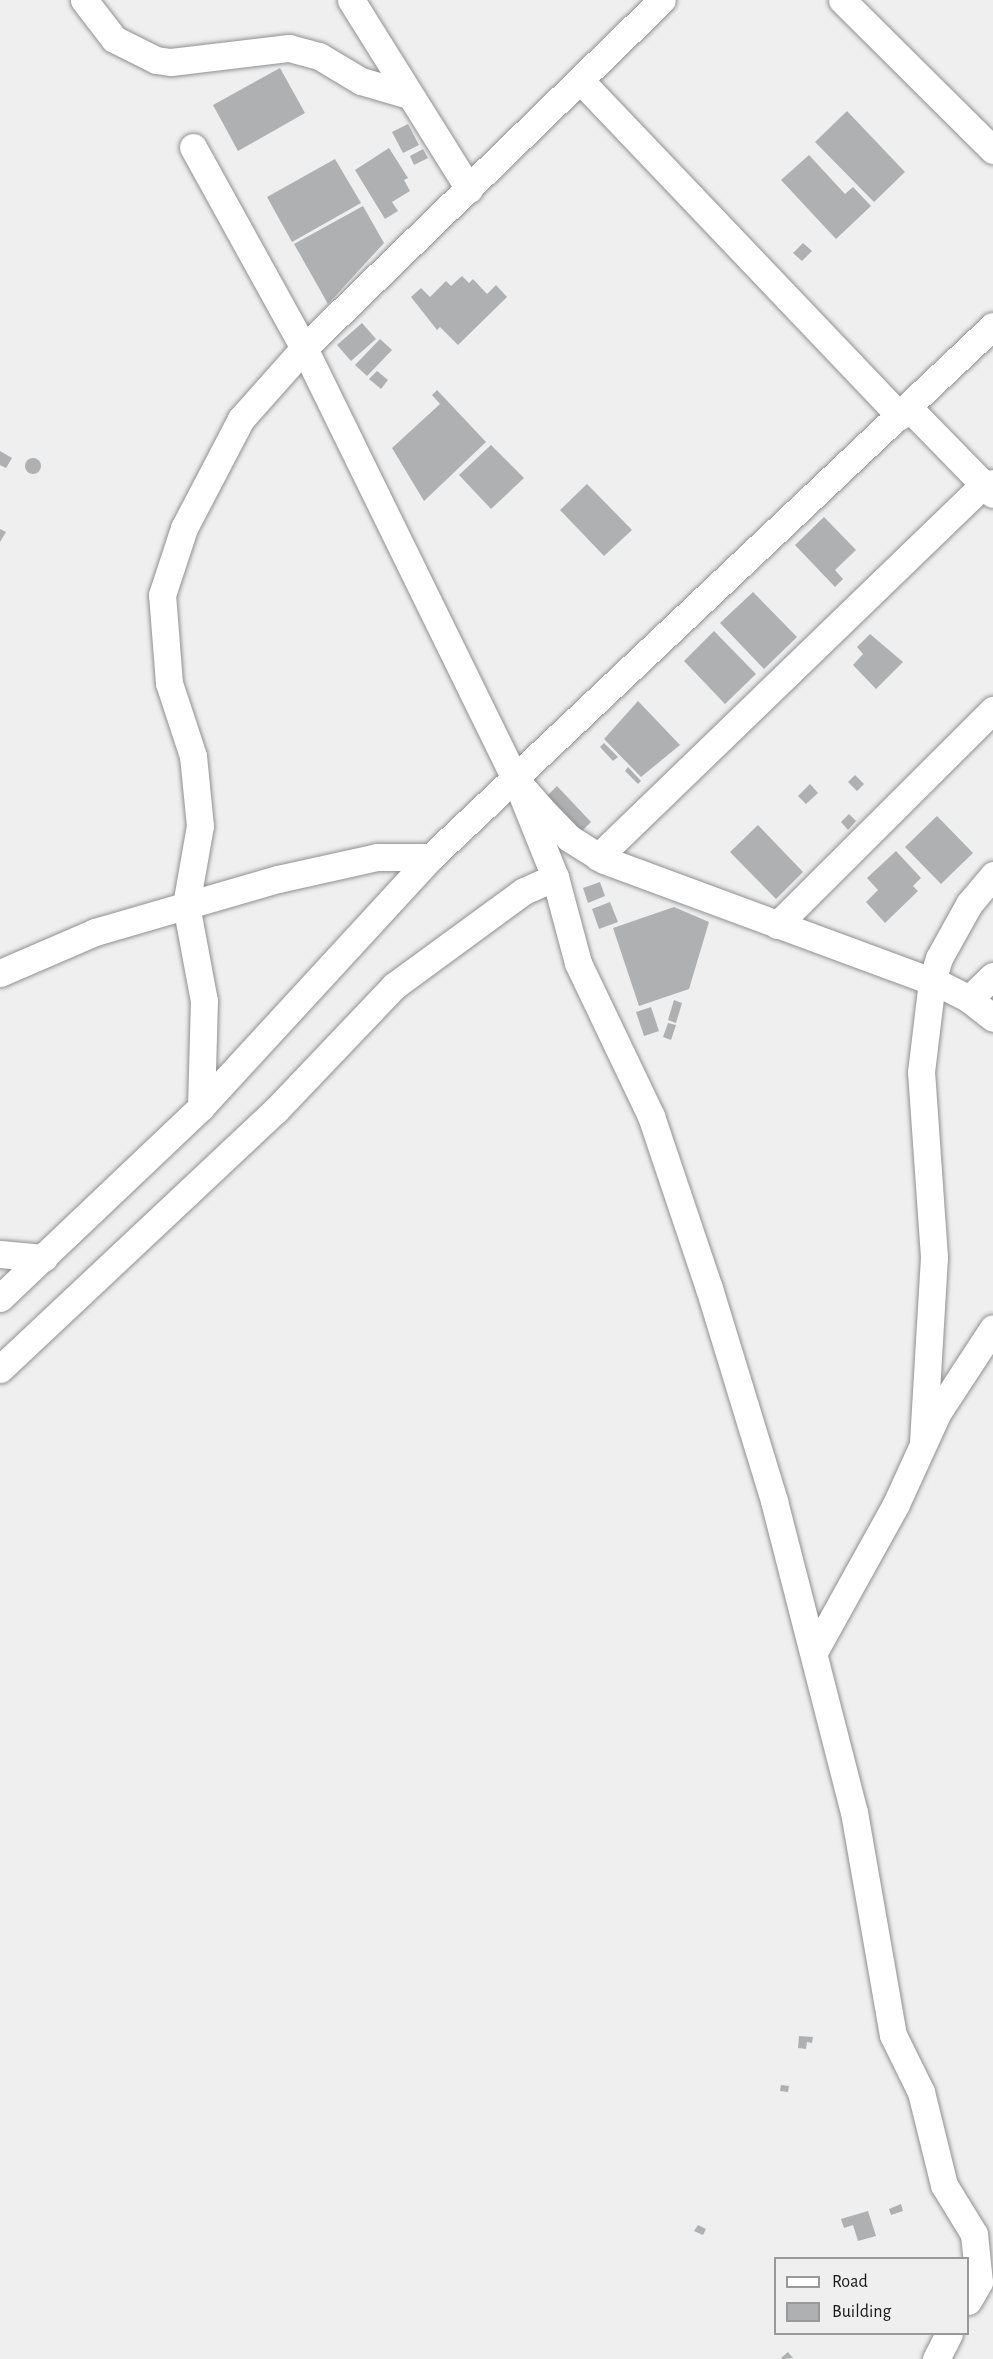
<!DOCTYPE html>
<html>
<head>
<meta charset="utf-8">
<style>
	body { margin:0 }
	#map { position:relative; width:993px; height:2359px; overflow:hidden; background:#efeff0; font-family:"Alegreya Sans",sans-serif }
	div>[style] { position:absolute }
	[style*='--x'] { left:calc(var(--x)*1px); top:calc(var(--y)*1px); width:calc(var(--w)*1px); rotate:calc(var(--a)*1deg) }
	.building>* { inset:0; background:#afb0b1 }
	.round { border-radius:50% }
	.roads { filter:drop-shadow(0 0 2px #909091) drop-shadow(0 0 2px #909091) }
	.minor>* { height:27px; margin:-13.5px; padding:0 13.5px; transform-origin:13.5px; border-radius:13.5px; background:#fff }
	span { translate:-50% -50%; white-space:nowrap; text-align:center; line-height:1.15; -webkit-text-stroke:6px #efeff0; paint-order:stroke }
	.legend { position:absolute; left:774px; top:2257px; width:195px; height:78px; box-sizing:border-box; background:#efeff0; border:2px solid #99999a; margin:0; padding:8px 10px; list-style:none; font-size:18px; color:#191919 }
	.legend li { display:flex; align-items:center; gap:12px; height:30px }
	.legend b { width:30px; border:2px solid #99999a }
</style>
</head>
<body>
<div id="map">
	<div class="building">
		<div style="clip-path:polygon(280px 68px,305px 113px,238px 151px,213px 105px)"></div>
		<div style="clip-path:polygon(847px 111px,905px 172px,874px 202px,815px 142px)"></div>
		<div style="clip-path:polygon(408px 124px,419px 145px,403px 153px,392px 132px)"></div>
		<div style="clip-path:polygon(389px 148px,408px 178px,404px 180px,410px 191px,392px 202px,398px 211px,385px 219px,355px 170px)"></div>
		<div style="clip-path:polygon(423px 149px,428px 158px,414px 165px,410px 156px)"></div>
		<div style="clip-path:polygon(809px 155px,845px 194px,853px 187px,871px 206px,836px 239px,781px 180px)"></div>
		<div style="clip-path:polygon(335px 159px,361px 203px,292px 242px,267px 197px)"></div>
		<div style="clip-path:polygon(363px 206px,384px 243px,328px 304px,294px 244px)"></div>
		<div style="clip-path:polygon(803px 243px,812px 251px,802px 261px,793px 253px)"></div>
		<div style="clip-path:polygon(462px 276px,469px 283px,473px 279px,487px 294px,496px 285px,507px 297px,458px 345px,440px 327px,437px 330px,411px 297px,421px 288px,430px 297px,446px 281px,451px 286px)"></div>
		<div style="clip-path:polygon(362px 323px,376px 339px,351px 361px,337px 345px)"></div>
		<div style="clip-path:polygon(380px 339px,392px 350px,367px 376px,355px 365px)"></div>
		<div style="clip-path:polygon(377px 371px,388px 380px,381px 389px,369px 379px)"></div>
		<div style="clip-path:polygon(437px 390px,486px 442px,424px 501px,392px 448px,440px 404px,432px 395px)"></div>
		<div style="clip-path:polygon(491px 445px,524px 478px,491px 509px,459px 475px)"></div>
		<div style="clip-path:polygon(0 451px,12px 458px,6px 468px,0 465px)"></div>
		<div class="round" style="left:25px;top:458px;width:16px;height:16px"></div>
		<div style="clip-path:polygon(587px 484px,632px 530px,604px 556px,560px 510px)"></div>
		<div style="clip-path:polygon(824px 517px,856px 550px,835px 570px,843px 579px,835px 587px,795px 545px)"></div>
		<div style="clip-path:polygon(0 529px,6px 532px,0 542px)"></div>
		<div style="clip-path:polygon(753px 592px,797px 637px,764px 669px,720px 623px)"></div>
		<div style="clip-path:polygon(714px 631px,756px 674px,725px 704px,684px 661px)"></div>
		<div style="clip-path:polygon(870px 634px,903px 662px,876px 689px,853px 665px,863px 654px,857px 647px)"></div>
		<div style="clip-path:polygon(638px 701px,680px 745px,641px 777px,604px 739px)"></div>
		<div style="clip-path:polygon(604px 743px,618px 757px,613px 761px,600px 747px)"></div>
		<div style="clip-path:polygon(628px 767px,641px 781px,638px 784px,625px 771px)"></div>
		<div style="clip-path:polygon(855px 775px,864px 784px,857px 791px,848px 782px)"></div>
		<div style="clip-path:polygon(810px 784px,818px 793px,806px 804px,798px 796px)"></div>
		<div style="clip-path:polygon(557px 786px,591px 822px,582px 831px,547px 796px)"></div>
		<div style="clip-path:polygon(849px 814px,856px 821px,848px 830px,841px 822px)"></div>
		<div style="clip-path:polygon(937px 816px,973px 853px,941px 884px,905px 847px)"></div>
		<div style="clip-path:polygon(758px 825px,803px 872px,776px 899px,730px 852px)"></div>
		<div style="clip-path:polygon(896px 851px,921px 878px,913px 886px,918px 891px,885px 923px,866px 902px,878px 890px,867px 878px)"></div>
		<div style="clip-path:polygon(600px 882px,605px 896px,588px 903px,583px 888px)"></div>
		<div style="clip-path:polygon(610px 902px,618px 922px,599px 929px,592px 909px)"></div>
		<div style="clip-path:polygon(674px 907px,709px 922px,689px 989px,639px 1006px,613px 928px)"></div>
		<div style="clip-path:polygon(674px 1000px,682px 1003px,676px 1023px,668px 1020px)"></div>
		<div style="clip-path:polygon(651px 1007px,659px 1031px,644px 1036px,636px 1012px)"></div>
		<div style="clip-path:polygon(668px 1023px,676px 1025px,671px 1040px,663px 1037px)"></div>
		<div style="clip-path:polygon(799px 2036px,813px 2037px,812px 2043px,807px 2042px,806px 2049px,798px 2048px)"></div>
		<div style="clip-path:polygon(781px 2085px,789px 2086px,788px 2092px,780px 2091px)"></div>
		<div style="clip-path:polygon(901px 2204px,903px 2211px,891px 2215px,889px 2209px)"></div>
		<div style="clip-path:polygon(868px 2211px,876px 2236px,858px 2241px,853px 2225px,844px 2228px,841px 2219px)"></div>
		<div style="clip-path:polygon(698px 2225px,706px 2229px,703px 2235px,694px 2231px)"></div>
		<div style="clip-path:polygon(788px 2352px,793px 2358px,782px 2359px,781px 2358px)"></div>
	</div>
	<div class="roads">
		<div class="minor">
			<div style="--x:84;--y:0;--w:49;--a:52.4"></div>
			<div style="--x:114;--y:39;--w:47;--a:26.6"></div>
			<div style="--x:156;--y:60;--w:15;--a:8"></div>
			<div style="--x:171;--y:62;--w:119;--a:-6.8"></div>
			<div style="--x:289;--y:48;--w:31;--a:15"></div>
			<div style="--x:319;--y:56;--w:49;--a:30.8"></div>
			<div style="--x:361;--y:81;--w:50;--a:16.3"></div>
			<div style="--x:351;--y:0;--w:223;--a:58"></div>
			<div style="--x:842;--y:0;--w:213;--a:44.8"></div>
			<div style="--x:580;--y:80;--w:464;--a:46.4"></div>
			<div style="--x:193;--y:147;--w:230;--a:61.1"></div>
			<div style="--x:304;--y:348;--w:481;--a:63.9"></div>
			<div style="--x:516;--y:780;--w:37;--a:49"></div>
			<div style="--x:540;--y:808;--w:42;--a:46"></div>
			<div style="--x:569;--y:838;--w:41;--a:32.2"></div>
			<div style="--x:604;--y:860;--w:360;--a:20.3"></div>
			<div style="--x:942;--y:985;--w:30;--a:27"></div>
			<div style="--x:969;--y:999;--w:31;--a:38"></div>
			<div style="--x:909;--y:408;--w:120;--a:45.7"></div>
			<div style="--x:516;--y:780;--w:105;--a:68.1"></div>
			<div style="--x:555;--y:877;--w:89;--a:75"></div>
			<div style="--x:578;--y:963;--w:170;--a:64.5"></div>
			<div style="--x:651;--y:1116;--w:182;--a:71.4"></div>
			<div style="--x:709;--y:1288;--w:223;--a:73"></div>
			<div style="--x:774;--y:1501;--w:321;--a:75.6"></div>
			<div style="--x:854;--y:1812;--w:226;--a:80.1"></div>
			<div style="--x:893;--y:2035;--w:64;--a:63.8"></div>
			<div style="--x:921;--y:2092;--w:96;--a:76.1"></div>
			<div style="--x:944;--y:2185;--w:57;--a:58.5"></div>
			<div style="--x:974;--y:2234;--w:48;--a:84.1"></div>
			<div style="--x:979;--y:2282;--w:22;--a:120"></div>
			<div style="--x:598;--y:857;--w:537;--a:-44.02"></div>
			<div style="--x:984;--y:484;--w:9;--a:-6"></div>
			<div style="--x:777;--y:925;--w:305;--a:-44.9"></div>
			<div style="--x:0;--y:973;--w:103;--a:-23.3"></div>
			<div style="--x:95;--y:932;--w:191;--a:-16.2"></div>
			<div style="--x:278;--y:879;--w:101;--a:-12.5"></div>
			<div style="--x:377;--y:857;--w:54;--a:0"></div>
			<div style="--x:969;--y:999;--w:33;--a:-44"></div>
			<div style="--x:201;--y:1107;--w:106;--a:-88.4"></div>
			<div style="--x:204;--y:1001;--w:98;--a:-100.6"></div>
			<div style="--x:186;--y:905;--w:80;--a:-80"></div>
			<div style="--x:200;--y:826;--w:70;--a:-95.7"></div>
			<div style="--x:193;--y:756;--w:77;--a:-108.2"></div>
			<div style="--x:169;--y:683;--w:88;--a:-94.5"></div>
			<div style="--x:162;--y:595;--w:71;--a:-71.8"></div>
			<div style="--x:184;--y:528;--w:123;--a:-62.4"></div>
			<div style="--x:241;--y:419;--w:95;--a:-48.4"></div>
			<div style="--x:304;--y:348;--w:499;--a:-44.2"></div>
			<div style="--x:0;--y:1254;--w:44;--a:5.2"></div>
			<div style="--x:0;--y:1298;--w:277;--a:-43.5"></div>
			<div style="--x:201;--y:1107;--w:340;--a:-47.4"></div>
			<div style="--x:431;--y:857;--w:773;--a:-43.38"></div>
			<div style="--x:0;--y:1369;--w:378;--a:-43.2"></div>
			<div style="--x:276;--y:1110;--w:171;--a:-46.4"></div>
			<div style="--x:394;--y:986;--w:161;--a:-36.2"></div>
			<div style="--x:524;--y:891;--w:34;--a:-24"></div>
			<div style="--x:923;--y:1442;--w:185;--a:-86.6"></div>
			<div style="--x:934;--y:1257;--w:185;--a:-94"></div>
			<div style="--x:921;--y:1072;--w:92;--a:-83.1"></div>
			<div style="--x:932;--y:981;--w:24;--a:-73"></div>
			<div style="--x:939;--y:958;--w:62;--a:-60.9"></div>
			<div style="--x:969;--y:904;--w:38;--a:-50"></div>
			<div style="--x:814;--y:1652;--w:169;--a:-61"></div>
			<div style="--x:896;--y:1504;--w:101;--a:-65.5"></div>
			<div style="--x:938;--y:1412;--w:100;--a:-56.8"></div>
			<div style="--x:936;--y:2359;--w:28;--a:-63"></div>
		</div>
	</div>
	<ul class="legend">
	<li><b style="height:8px;background:#fff"></b>Road</li>
	<li><b style="height:16px;background:#afb0b1"></b>Building</li>
	</ul>
</div>
</body>
</html>
